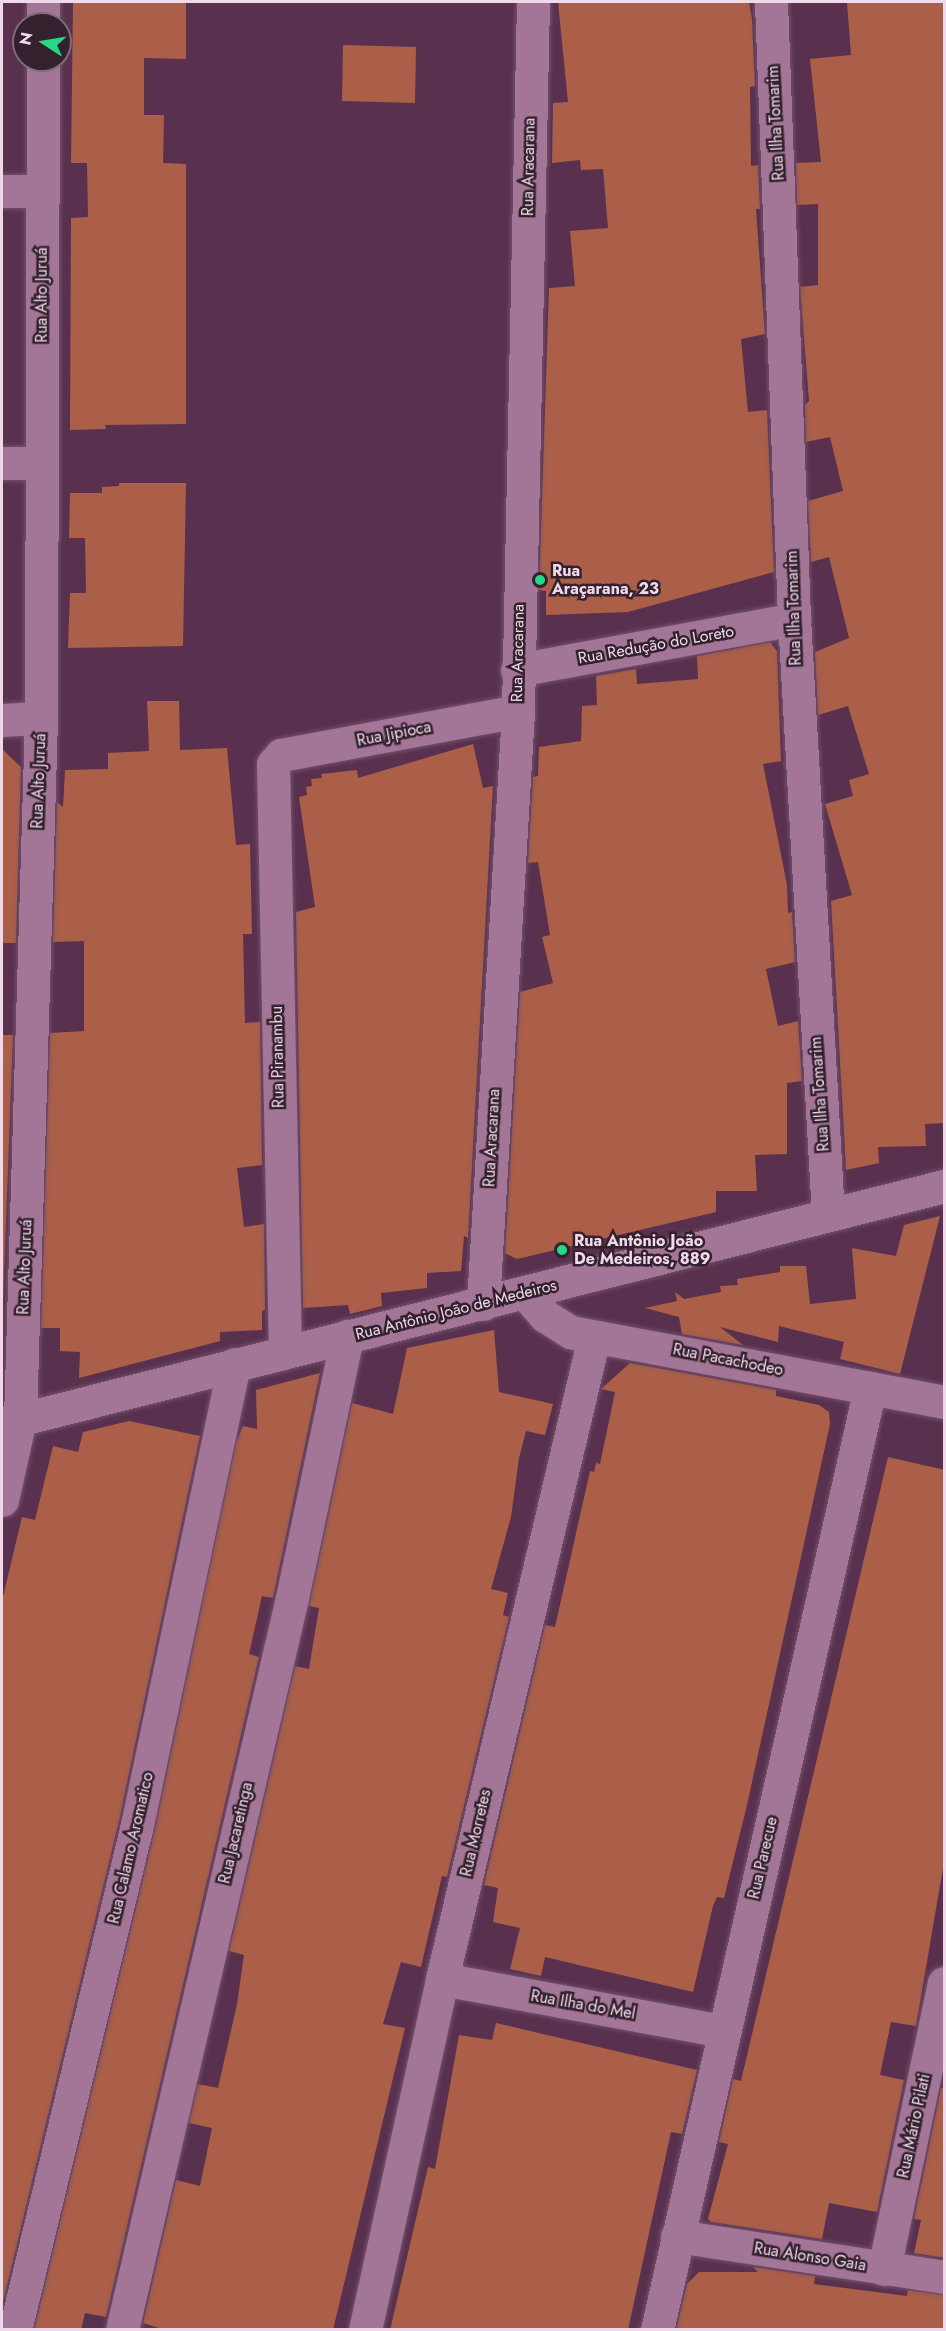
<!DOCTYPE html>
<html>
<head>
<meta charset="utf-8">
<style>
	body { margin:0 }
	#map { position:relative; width:946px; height:2331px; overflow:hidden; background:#59314f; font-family:Jost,sans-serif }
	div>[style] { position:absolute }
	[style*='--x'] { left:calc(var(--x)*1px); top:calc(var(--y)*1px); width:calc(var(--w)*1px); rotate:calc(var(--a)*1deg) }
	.building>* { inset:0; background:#ab5f49 }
	.roads { filter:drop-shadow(0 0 2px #73516b) drop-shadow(0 0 2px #73516b) }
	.minor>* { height:33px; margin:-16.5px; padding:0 16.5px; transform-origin:16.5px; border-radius:16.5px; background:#a37597 }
	.dots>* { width:16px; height:16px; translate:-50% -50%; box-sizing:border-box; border:3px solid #33212e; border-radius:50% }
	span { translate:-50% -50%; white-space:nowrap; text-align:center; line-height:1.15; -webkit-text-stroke:5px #33212e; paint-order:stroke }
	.street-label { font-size:16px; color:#f2d9ea }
	.poi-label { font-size:16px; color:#f2d9ea; font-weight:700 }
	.left { translate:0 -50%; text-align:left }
	.frame { position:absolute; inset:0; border:3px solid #f2d9ea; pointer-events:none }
	.north { position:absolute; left:12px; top:12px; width:60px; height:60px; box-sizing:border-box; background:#33212e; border:2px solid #7f6b79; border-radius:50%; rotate:282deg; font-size:16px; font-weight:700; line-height:24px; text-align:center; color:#f2d9ea }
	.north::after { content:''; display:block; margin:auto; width:21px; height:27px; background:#24d886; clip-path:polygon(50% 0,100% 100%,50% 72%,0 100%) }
</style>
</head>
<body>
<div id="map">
	<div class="building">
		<div style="clip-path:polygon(73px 2px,186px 2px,186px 59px,144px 58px,144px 115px,164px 115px,163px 163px,186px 164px,186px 424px,105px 425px,106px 429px,70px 430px,71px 218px,88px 217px,87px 163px,71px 163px)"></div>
		<div style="clip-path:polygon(558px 2px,749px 2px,752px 19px,755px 86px,750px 87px,751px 166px,758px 165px,760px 209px,756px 209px,765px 334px,741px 339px,748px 412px,767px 410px,774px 572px,628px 612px,546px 615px,546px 591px,539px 590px,549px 288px,575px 286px,570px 231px,608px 228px,603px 169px,581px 170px,580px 160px,552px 163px,553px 103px,568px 102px)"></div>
		<div style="clip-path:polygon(847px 2px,945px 2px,945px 1123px,925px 1124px,926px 1146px,878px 1147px,879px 1163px,846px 1170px,831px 901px,852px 895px,825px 804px,853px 796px,849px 780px,869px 774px,848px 706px,818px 715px,815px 652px,849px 638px,829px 557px,811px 562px,808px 501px,843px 491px,830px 437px,806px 442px,805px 405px,809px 401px,800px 287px,818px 285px,818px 204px,797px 205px,796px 163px,821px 162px,810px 59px,851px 55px)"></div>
		<div style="clip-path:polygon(343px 45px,416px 47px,415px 103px,342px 101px)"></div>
		<div style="clip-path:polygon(119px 483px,186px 483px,183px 646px,68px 648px,70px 593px,86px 593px,85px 538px,69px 538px,70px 493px,102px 493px,102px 487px,119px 486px)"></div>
		<div style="clip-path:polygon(770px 642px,777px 651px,781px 761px,763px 764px,787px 885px,788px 913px,792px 912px,795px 962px,766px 969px,778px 1026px,798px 1021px,802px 1081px,787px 1083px,787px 1154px,755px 1155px,757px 1191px,716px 1191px,716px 1212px,517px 1259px,505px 1253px,520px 992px,553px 983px,542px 937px,550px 935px,538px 862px,528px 863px,533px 777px,538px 776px,539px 747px,581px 741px,582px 706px,597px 705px,596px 676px,636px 669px,637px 684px,698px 679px,697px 656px)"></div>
		<div style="clip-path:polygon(147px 701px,179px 701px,180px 750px,227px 748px,236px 845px,250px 844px,252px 934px,243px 934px,245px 1023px,260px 1022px,262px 1165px,237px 1168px,244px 1227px,264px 1224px,265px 1310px,262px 1311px,262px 1330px,220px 1332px,220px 1341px,79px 1378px,80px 1352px,60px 1351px,60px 1328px,41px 1328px,50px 1033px,84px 1031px,84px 941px,53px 942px,57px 802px,63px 807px,65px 770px,108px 769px,108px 753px,149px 751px)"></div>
		<div style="clip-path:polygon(473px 744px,483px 788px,493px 786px,468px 1238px,464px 1236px,461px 1271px,427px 1273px,427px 1288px,381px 1293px,382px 1306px,350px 1314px,348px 1305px,303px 1308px,296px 912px,315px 907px,299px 797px,307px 795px,306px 787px,312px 786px,311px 779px,322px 778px,321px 774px,357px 770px,358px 778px)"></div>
		<div style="clip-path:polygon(2px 749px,21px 767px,16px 943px,2px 943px)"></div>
		<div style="clip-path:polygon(2px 1035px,13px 1035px,2px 1329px)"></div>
		<div style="clip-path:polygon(940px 1216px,900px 1374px,840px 1359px,844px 1342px,779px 1326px,778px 1342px,720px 1327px,743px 1345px,682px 1334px,679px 1317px,645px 1308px,677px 1301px,675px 1292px,684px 1299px,721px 1292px,720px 1286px,738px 1285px,737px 1279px,780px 1272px,780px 1266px,806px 1266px,810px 1304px,856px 1299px,852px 1248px,896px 1256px,904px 1225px)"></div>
		<div style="clip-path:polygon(494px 1330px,499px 1392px,553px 1404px,545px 1435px,526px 1431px,519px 1458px,511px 1517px,491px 1589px,508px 1593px,503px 1615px,509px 1617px,447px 1877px,442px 1876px,421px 1967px,401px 1962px,383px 2024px,405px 2028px,333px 2330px,165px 2330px,143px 2323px,176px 2180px,200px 2186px,212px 2128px,189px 2123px,198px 2084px,218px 2088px,237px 2004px,244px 1955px,229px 1951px,295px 1666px,309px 1669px,319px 1608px,309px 1606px,352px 1403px,393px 1414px,407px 1348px)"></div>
		<div style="clip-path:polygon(630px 1363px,776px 1390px,776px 1396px,819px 1405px,829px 1412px,830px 1424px,747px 1805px,724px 1898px,717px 1897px,713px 1906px,693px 1992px,545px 1957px,541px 1976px,510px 1969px,520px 1928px,493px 1922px,498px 1888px,484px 1885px,545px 1625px,555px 1627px,590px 1471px,594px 1472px,596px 1463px,600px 1464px,615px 1392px,601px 1389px)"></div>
		<div style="clip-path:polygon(320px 1373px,273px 1598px,262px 1596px,249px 1654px,259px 1657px,106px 2317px,85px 2313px,81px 2330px,34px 2330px,155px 1829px,236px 1443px,243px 1426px,257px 1429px,256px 1390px)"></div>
		<div style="clip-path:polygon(129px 1421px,200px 1436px,119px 1821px,2px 2306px,2px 1601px,22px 1517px,35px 1520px,53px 1446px,78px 1452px,83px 1432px)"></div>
		<div style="clip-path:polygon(888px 1457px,945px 1470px,945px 1856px,916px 2026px,891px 2022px,880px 2075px,904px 2080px,877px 2212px,829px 2203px,822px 2239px,711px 2222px,708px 2219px,728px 2144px,719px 2142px,733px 2079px,741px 2081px)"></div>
		<div style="clip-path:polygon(496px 2023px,697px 2070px,682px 2134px,671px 2132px,628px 2330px,390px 2330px,428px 2167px,435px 2169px,459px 2035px,492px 2040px)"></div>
		<div style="clip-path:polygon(941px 2088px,945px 2088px,945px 2258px,914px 2253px,921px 2220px,914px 2219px)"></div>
		<div style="clip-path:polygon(753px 2267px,815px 2276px,814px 2284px,907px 2296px,908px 2290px,945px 2295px,945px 2330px,676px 2330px,687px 2284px,699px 2272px,758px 2272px)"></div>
	</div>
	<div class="roads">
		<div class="minor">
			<div style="--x:771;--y:2;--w:616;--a:87.86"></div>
			<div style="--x:794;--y:618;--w:598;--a:86.74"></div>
			<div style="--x:43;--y:24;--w:22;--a:-90"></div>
			<div style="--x:2;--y:191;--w:40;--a:0"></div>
			<div style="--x:2;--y:463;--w:40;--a:0"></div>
			<div style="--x:517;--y:670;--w:282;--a:-10.4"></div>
			<div style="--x:2;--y:720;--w:39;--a:-3"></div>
			<div style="--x:525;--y:1293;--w:30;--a:49"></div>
			<div style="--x:545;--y:1316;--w:31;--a:32"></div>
			<div style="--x:571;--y:1332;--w:380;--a:10.6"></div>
			<div style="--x:483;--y:1304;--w:594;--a:-86.62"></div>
			<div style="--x:518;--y:711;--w:709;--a:-88.79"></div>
			<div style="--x:285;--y:1352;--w:588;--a:-91.17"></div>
			<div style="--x:273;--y:764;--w:12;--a:-48"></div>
			<div style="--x:281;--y:755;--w:241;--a:-10.5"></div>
			<div style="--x:2;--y:1424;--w:972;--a:-14.18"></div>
			<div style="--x:2;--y:1500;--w:83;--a:-77.5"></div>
			<div style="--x:20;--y:1419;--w:701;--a:-88.28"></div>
			<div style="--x:41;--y:718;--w:658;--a:-89.83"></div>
			<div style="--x:442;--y:1979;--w:286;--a:10.5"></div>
			<div style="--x:677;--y:2236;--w:270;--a:8.7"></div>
			<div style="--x:884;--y:2269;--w:292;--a:-78.2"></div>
			<div style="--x:15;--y:2330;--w:520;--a:-76.42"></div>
			<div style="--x:137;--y:1825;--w:471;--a:-78.1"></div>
			<div style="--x:122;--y:2330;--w:751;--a:-76.93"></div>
			<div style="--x:292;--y:1598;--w:268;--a:-78.1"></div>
			<div style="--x:365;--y:2330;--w:359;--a:-77.6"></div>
			<div style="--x:442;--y:1979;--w:660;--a:-76.68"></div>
			<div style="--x:657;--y:2330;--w:966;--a:-77.26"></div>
		</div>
	</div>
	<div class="dots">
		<div style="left:540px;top:580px;background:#24d886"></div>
		<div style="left:562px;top:1250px;background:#24d886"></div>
	</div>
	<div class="street-label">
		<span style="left:776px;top:123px;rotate:-93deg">Rua Ilha Tomarim</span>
		<span style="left:529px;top:167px;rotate:-89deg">Rua Aracarana</span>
		<span style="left:42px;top:295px;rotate:-90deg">Rua Alto Juruá</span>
		<span style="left:794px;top:608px;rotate:-92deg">Rua Ilha Tomarim</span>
		<span style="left:656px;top:645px;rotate:-10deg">Rua Redução do Loreto</span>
		<span style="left:518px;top:653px;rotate:-89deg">Rua Aracarana</span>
		<span style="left:394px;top:734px;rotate:-11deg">Rua Jipioca</span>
		<span style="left:39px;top:781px;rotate:-88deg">Rua Alto Juruá</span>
		<span style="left:278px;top:1057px;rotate:-91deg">Rua Piranambu</span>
		<span style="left:820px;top:1094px;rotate:-94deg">Rua Ilha Tomarim</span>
		<span style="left:492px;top:1138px;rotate:-87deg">Rua Aracarana</span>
		<span style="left:25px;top:1267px;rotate:-88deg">Rua Alto Juruá</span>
		<span style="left:456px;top:1310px;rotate:-14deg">Rua Antônio João de Medeiros</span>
		<span style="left:728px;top:1360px;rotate:11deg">Rua Pacachodeo</span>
		<span style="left:236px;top:1833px;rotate:-77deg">Rua Jacaretinga</span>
		<span style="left:476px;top:1833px;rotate:-77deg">Rua Morretes</span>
		<span style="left:131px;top:1848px;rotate:-77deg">Rua Calamo Aromatico</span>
		<span style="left:763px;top:1858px;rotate:-77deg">Rua Parecue</span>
		<span style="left:583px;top:2005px;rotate:10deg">Rua Ilha do Mel</span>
		<span style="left:914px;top:2126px;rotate:-78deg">Rua Mário Pilati</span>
		<span style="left:810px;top:2257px;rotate:9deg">Rua Alonso Gaia</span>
	</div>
	<div class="poi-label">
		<span class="left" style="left:552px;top:580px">Rua<br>Araçarana, 23</span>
		<span class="left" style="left:574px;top:1250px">Rua Antônio João<br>De Medeiros, 889</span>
	</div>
	<div class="frame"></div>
	<div class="north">N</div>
</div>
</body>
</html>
